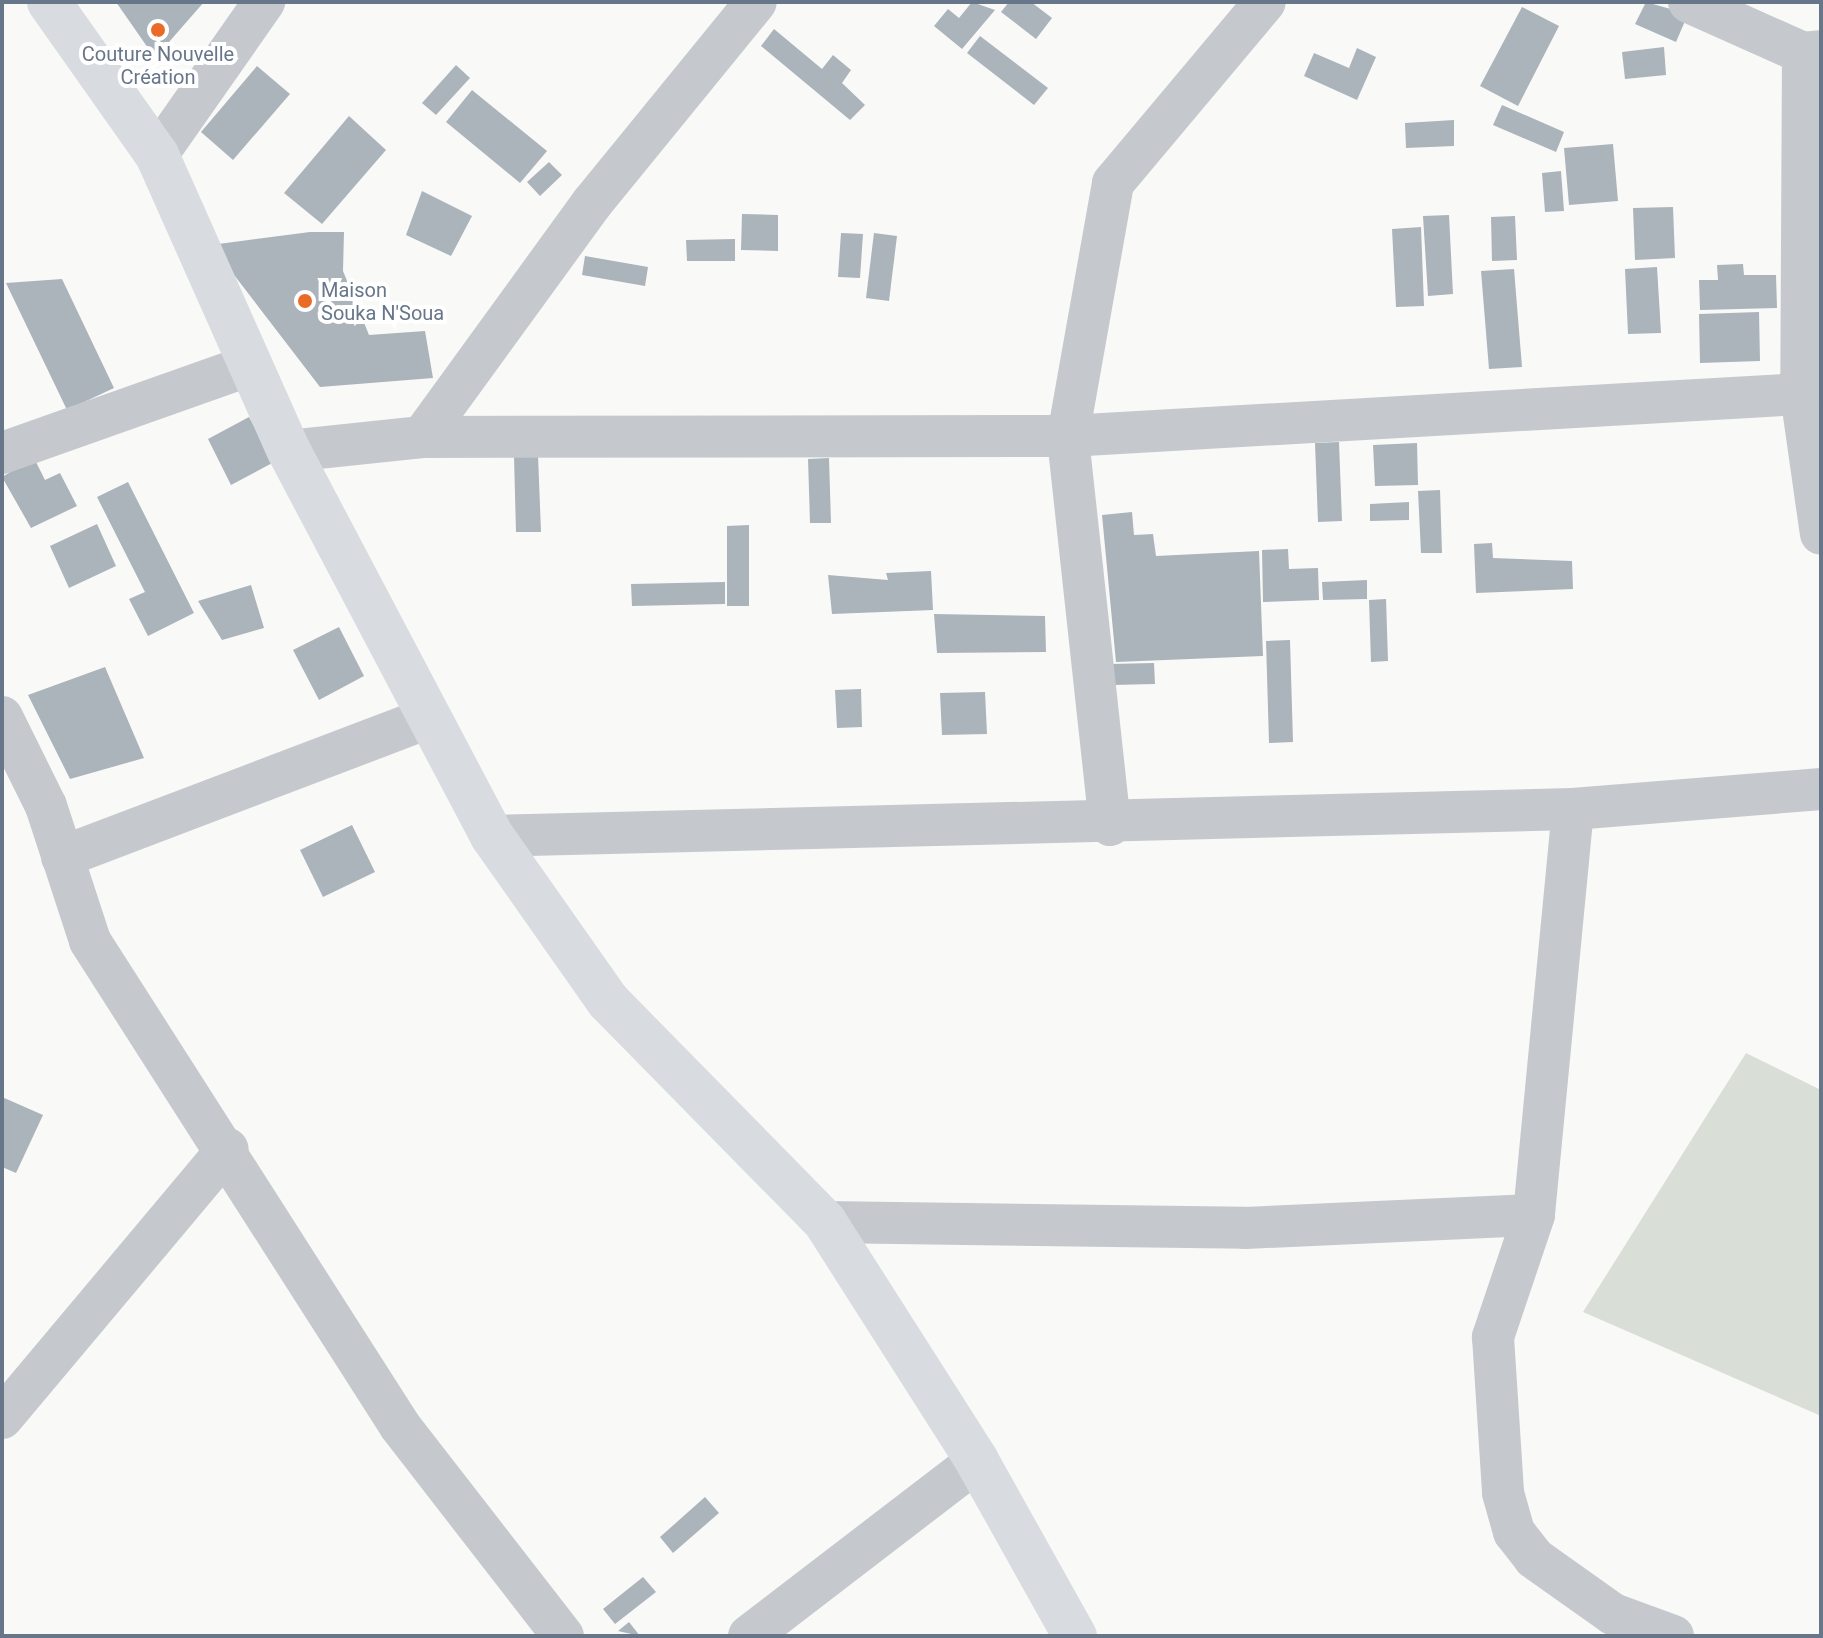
<!DOCTYPE html>
<html>
<head>
<meta charset="utf-8">
<style>
	body { margin:0 }
	#map { position:relative; width:1823px; height:1638px; overflow:hidden; background:#f9faf7; font-family:Roboto,sans-serif }
	div>[style] { position:absolute }
	[style*='--x'] { left:calc(var(--x)*1px); top:calc(var(--y)*1px); width:calc(var(--w)*1px); rotate:calc(var(--a)*1deg) }
	.green>* { inset:0; background:#d9dfd6 }
	.building>* { inset:0; background:#abb3bb }
	.street>* { height:42px; margin:-21px; padding:0 21px; transform-origin:21px; border-radius:21px; background:#c5c9ce }
	.secondary>* { height:44px; margin:-22px; padding:0 22px; transform-origin:22px; border-radius:22px; background:#d8dbe0 }
	.dots>* { width:22px; height:22px; translate:-50% -50%; box-sizing:border-box; border:4px solid #fff; border-radius:50% }
	span { translate:-50% -50%; white-space:nowrap; text-align:center; line-height:1.15; -webkit-text-stroke:8px #fff; paint-order:stroke }
	.poi-label { font-size:20px; color:#68768a }
	.left { translate:0 -50%; text-align:left }
	.frame { position:absolute; inset:0; border:4px solid #68768a; pointer-events:none }
</style>
</head>
<body>
<div id="map">
	<div class="green">
		<div style="clip-path:polygon(1746px 1053px,1821px 1090px,1821px 1416px,1583px 1312px)"></div>
	</div>
	<div class="building">
		<div style="clip-path:polygon(116px 2px,204px 2px,155px 58px)"></div>
		<div style="clip-path:polygon(972px 2px,995px 10px,962px 49px,934px 26px,948px 9px,959px 18px)"></div>
		<div style="clip-path:polygon(1009px 2px,1031px 2px,1052px 18px,1036px 39px,1001px 12px)"></div>
		<div style="clip-path:polygon(1646px 2px,1688px 14px,1676px 42px,1635px 24px)"></div>
		<div style="clip-path:polygon(1522px 7px,1559px 26px,1518px 106px,1480px 86px)"></div>
		<div style="clip-path:polygon(774px 29px,822px 69px,833px 55px,851px 70px,842px 83px,865px 105px,850px 120px,761px 46px)"></div>
		<div style="clip-path:polygon(980px 36px,1048px 88px,1034px 105px,967px 53px)"></div>
		<div style="clip-path:polygon(1664px 47px,1666px 75px,1625px 79px,1622px 52px)"></div>
		<div style="clip-path:polygon(1357px 48px,1376px 57px,1357px 100px,1304px 76px,1314px 53px,1349px 68px)"></div>
		<div style="clip-path:polygon(456px 65px,470px 78px,436px 115px,422px 103px)"></div>
		<div style="clip-path:polygon(257px 66px,290px 94px,233px 160px,201px 132px)"></div>
		<div style="clip-path:polygon(472px 90px,547px 151px,520px 183px,446px 122px)"></div>
		<div style="clip-path:polygon(1502px 105px,1564px 132px,1556px 152px,1493px 125px)"></div>
		<div style="clip-path:polygon(349px 116px,386px 150px,322px 224px,284px 193px)"></div>
		<div style="clip-path:polygon(1454px 120px,1454px 146px,1406px 148px,1405px 123px)"></div>
		<div style="clip-path:polygon(1613px 144px,1618px 201px,1569px 205px,1564px 148px)"></div>
		<div style="clip-path:polygon(549px 162px,562px 175px,540px 196px,527px 182px)"></div>
		<div style="clip-path:polygon(1561px 171px,1564px 211px,1545px 212px,1542px 173px)"></div>
		<div style="clip-path:polygon(422px 191px,472px 216px,451px 256px,406px 235px)"></div>
		<div style="clip-path:polygon(1673px 207px,1675px 258px,1635px 260px,1633px 208px)"></div>
		<div style="clip-path:polygon(742px 214px,778px 215px,778px 251px,741px 250px)"></div>
		<div style="clip-path:polygon(1449px 215px,1453px 294px,1428px 296px,1423px 216px)"></div>
		<div style="clip-path:polygon(1515px 216px,1517px 260px,1492px 261px,1491px 217px)"></div>
		<div style="clip-path:polygon(1421px 227px,1424px 306px,1396px 307px,1392px 229px)"></div>
		<div style="clip-path:polygon(310px 232px,344px 232px,343px 271px,369px 335px,425px 331px,433px 378px,320px 387px,211px 245px)"></div>
		<div style="clip-path:polygon(841px 233px,863px 234px,860px 278px,838px 277px)"></div>
		<div style="clip-path:polygon(874px 233px,897px 236px,889px 301px,866px 298px)"></div>
		<div style="clip-path:polygon(735px 239px,735px 261px,687px 261px,686px 240px)"></div>
		<div style="clip-path:polygon(585px 256px,648px 267px,645px 286px,582px 275px)"></div>
		<div style="clip-path:polygon(1743px 264px,1744px 275px,1776px 275px,1777px 308px,1700px 310px,1699px 280px,1718px 280px,1717px 265px)"></div>
		<div style="clip-path:polygon(1657px 267px,1661px 333px,1628px 334px,1625px 269px)"></div>
		<div style="clip-path:polygon(1514px 269px,1522px 367px,1489px 369px,1481px 271px)"></div>
		<div style="clip-path:polygon(62px 279px,114px 388px,67px 410px,6px 283px)"></div>
		<div style="clip-path:polygon(1759px 312px,1760px 361px,1700px 363px,1699px 314px)"></div>
		<div style="clip-path:polygon(249px 417px,274px 462px,231px 485px,208px 439px)"></div>
		<div style="clip-path:polygon(1339px 442px,1342px 521px,1318px 522px,1315px 443px)"></div>
		<div style="clip-path:polygon(1417px 443px,1418px 485px,1375px 486px,1373px 445px)"></div>
		<div style="clip-path:polygon(538px 455px,541px 532px,516px 532px,514px 456px)"></div>
		<div style="clip-path:polygon(34px 458px,45px 480px,60px 473px,77px 506px,31px 528px,2px 477px)"></div>
		<div style="clip-path:polygon(829px 458px,831px 523px,810px 523px,808px 459px)"></div>
		<div style="clip-path:polygon(128px 482px,194px 613px,148px 636px,129px 599px,145px 592px,97px 497px)"></div>
		<div style="clip-path:polygon(1440px 490px,1442px 553px,1421px 553px,1418px 491px)"></div>
		<div style="clip-path:polygon(1409px 502px,1409px 520px,1370px 521px,1370px 504px)"></div>
		<div style="clip-path:polygon(1132px 512px,1134px 535px,1153px 534px,1156px 556px,1259px 551px,1263px 656px,1116px 662px,1102px 515px)"></div>
		<div style="clip-path:polygon(97px 524px,116px 566px,69px 588px,50px 546px)"></div>
		<div style="clip-path:polygon(749px 525px,749px 606px,727px 606px,727px 526px)"></div>
		<div style="clip-path:polygon(1492px 543px,1493px 558px,1572px 561px,1573px 589px,1476px 593px,1474px 544px)"></div>
		<div style="clip-path:polygon(1288px 549px,1289px 569px,1318px 568px,1319px 600px,1263px 602px,1262px 550px)"></div>
		<div style="clip-path:polygon(931px 571px,933px 610px,832px 614px,828px 575px,888px 580px,886px 573px)"></div>
		<div style="clip-path:polygon(1367px 580px,1367px 599px,1323px 600px,1322px 582px)"></div>
		<div style="clip-path:polygon(725px 582px,725px 604px,632px 606px,631px 584px)"></div>
		<div style="clip-path:polygon(251px 585px,264px 628px,222px 640px,198px 601px)"></div>
		<div style="clip-path:polygon(1386px 599px,1388px 661px,1371px 662px,1369px 600px)"></div>
		<div style="clip-path:polygon(934px 614px,1045px 616px,1046px 652px,937px 653px)"></div>
		<div style="clip-path:polygon(339px 627px,364px 676px,319px 700px,293px 650px)"></div>
		<div style="clip-path:polygon(1290px 640px,1293px 742px,1269px 743px,1266px 641px)"></div>
		<div style="clip-path:polygon(1154px 663px,1155px 684px,1112px 685px,1111px 664px)"></div>
		<div style="clip-path:polygon(105px 667px,144px 758px,70px 779px,28px 695px)"></div>
		<div style="clip-path:polygon(861px 689px,862px 727px,837px 728px,835px 690px)"></div>
		<div style="clip-path:polygon(985px 692px,987px 734px,942px 735px,940px 693px)"></div>
		<div style="clip-path:polygon(352px 825px,375px 872px,323px 897px,300px 850px)"></div>
		<div style="clip-path:polygon(2px 1097px,43px 1115px,16px 1173px,2px 1167px)"></div>
		<div style="clip-path:polygon(705px 1497px,719px 1513px,673px 1553px,660px 1537px)"></div>
		<div style="clip-path:polygon(643px 1577px,656px 1592px,615px 1624px,603px 1609px)"></div>
		<div style="clip-path:polygon(629px 1622px,640px 1636px,618px 1631px)"></div>
	</div>
	<div class="street">
		<div style="--x:1689;--y:2;--w:125;--a:24.1"></div>
		<div style="--x:1803;--y:53;--w:18;--a:-6"></div>
		<div style="--x:1803;--y:53;--w:341;--a:90.3"></div>
		<div style="--x:1801;--y:394;--w:141;--a:81.9"></div>
		<div style="--x:157;--y:155;--w:187;--a:-55"></div>
		<div style="--x:422;--y:437;--w:289;--a:-54"></div>
		<div style="--x:592;--y:203;--w:259;--a:-50.8"></div>
		<div style="--x:289;--y:451;--w:134;--a:-6"></div>
		<div style="--x:422;--y:437;--w:646;--a:-0.09"></div>
		<div style="--x:1068;--y:436;--w:734;--a:-3.28"></div>
		<div style="--x:2;--y:453;--w:263;--a:-19.5"></div>
		<div style="--x:2;--y:717;--w:99;--a:63.7"></div>
		<div style="--x:46;--y:806;--w:142;--a:71.9"></div>
		<div style="--x:90;--y:941;--w:576;--a:57.41"></div>
		<div style="--x:400;--y:1426;--w:266;--a:52.2"></div>
		<div style="--x:1573;--y:809;--w:408;--a:95.5"></div>
		<div style="--x:1534;--y:1215;--w:129;--a:108.6"></div>
		<div style="--x:1493;--y:1337;--w:156;--a:86.3"></div>
		<div style="--x:1503;--y:1493;--w:41;--a:74.2"></div>
		<div style="--x:1514;--y:1532;--w:33;--a:52"></div>
		<div style="--x:1534;--y:1558;--w:97;--a:35.3"></div>
		<div style="--x:1613;--y:1614;--w:64;--a:20.1"></div>
		<div style="--x:1110;--y:825;--w:391;--a:-96.2"></div>
		<div style="--x:1068;--y:436;--w:257;--a:-79.9"></div>
		<div style="--x:1113;--y:183;--w:236;--a:-50"></div>
		<div style="--x:492;--y:836;--w:1081;--a:-1.43"></div>
		<div style="--x:1573;--y:809;--w:249;--a:-4.6"></div>
		<div style="--x:62;--y:857;--w:388;--a:-20.8"></div>
		<div style="--x:825;--y:1222;--w:420;--a:0.8"></div>
		<div style="--x:1245;--y:1228;--w:289;--a:-2.6"></div>
		<div style="--x:2;--y:1418;--w:351;--a:-50"></div>
		<div style="--x:749;--y:1636;--w:287;--a:-37.5"></div>
	</div>
	<div class="secondary">
		<div style="--x:49;--y:2;--w:187;--a:54.8"></div>
		<div style="--x:157;--y:155;--w:324;--a:66"></div>
		<div style="--x:289;--y:451;--w:435;--a:62.2"></div>
		<div style="--x:492;--y:836;--w:202;--a:54.9"></div>
		<div style="--x:608;--y:1001;--w:310;--a:45.5"></div>
		<div style="--x:825;--y:1222;--w:283;--a:57.5"></div>
		<div style="--x:977;--y:1461;--w:201;--a:60.8"></div>
	</div>
	<div class="dots">
		<div style="left:158px;top:30px;background:#ea6b27"></div>
		<div style="left:305px;top:301px;background:#ea6b27"></div>
	</div>
	<div class="poi-label">
		<span style="left:158px;top:66px">Couture Nouvelle<br>Création</span>
		<span class="left" style="left:321px;top:302px">Maison<br>Souka N'Soua</span>
	</div>
	<div class="frame"></div>
</div>
</body>
</html>
